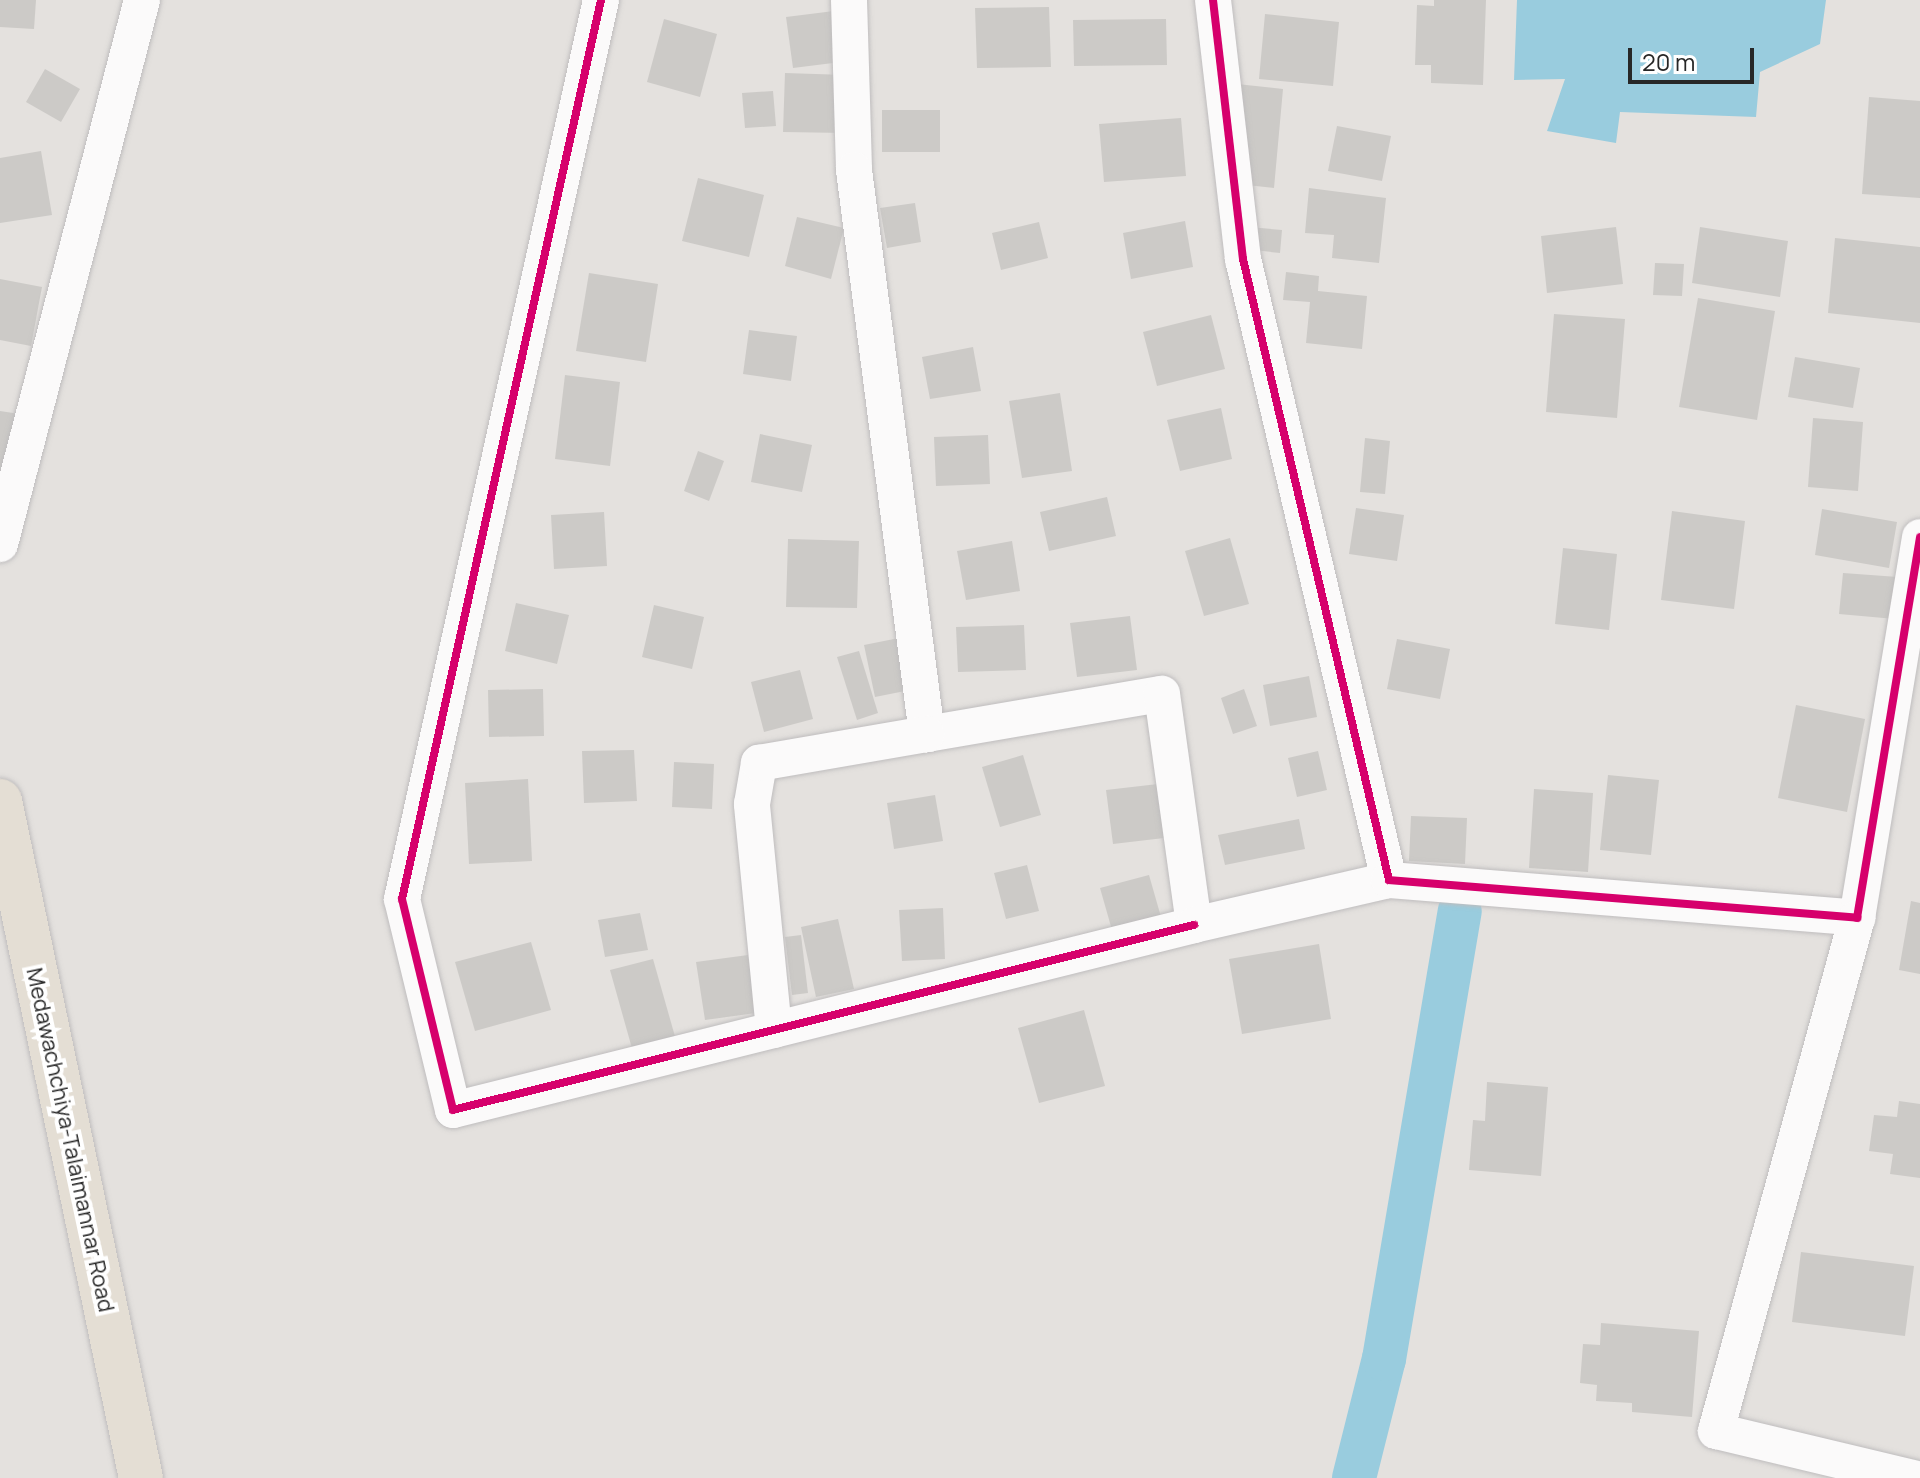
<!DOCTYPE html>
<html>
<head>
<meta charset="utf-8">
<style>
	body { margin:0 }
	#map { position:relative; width:1920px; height:1478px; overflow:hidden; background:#e4e1de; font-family:Manrope,sans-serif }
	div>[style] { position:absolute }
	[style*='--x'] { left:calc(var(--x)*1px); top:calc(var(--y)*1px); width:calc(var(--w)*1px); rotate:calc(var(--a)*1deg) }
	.water>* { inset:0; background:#99ccde }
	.canal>* { height:44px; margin:-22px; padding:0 22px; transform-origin:22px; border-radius:22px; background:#99ccde }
	.building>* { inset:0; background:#cccac7 }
	.roads { filter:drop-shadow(0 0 2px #bfbdbe) drop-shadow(0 0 2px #bfbdbe) }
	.minor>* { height:36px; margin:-18px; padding:0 18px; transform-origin:18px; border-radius:18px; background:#fbfafa }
	.trunk>* { height:44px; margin:-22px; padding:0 22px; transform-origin:22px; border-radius:22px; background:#e4ded4 }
	.cycleway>* { height:8px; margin:-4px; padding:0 4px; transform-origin:4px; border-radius:4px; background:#d6006c }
	span { translate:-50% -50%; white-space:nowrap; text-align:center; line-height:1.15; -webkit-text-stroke:8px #fff; paint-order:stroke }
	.street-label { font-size:22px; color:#272727 }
	.scale { position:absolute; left:1628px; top:48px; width:126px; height:36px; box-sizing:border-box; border:4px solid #272727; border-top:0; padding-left:10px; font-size:24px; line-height:28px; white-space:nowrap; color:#272727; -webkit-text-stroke:6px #fff; paint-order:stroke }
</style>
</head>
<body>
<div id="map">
	<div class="water">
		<div style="clip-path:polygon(1517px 0,1826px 0,1820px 44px,1760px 72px,1756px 117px,1620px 112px,1616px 143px,1547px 131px,1565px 79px,1514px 80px)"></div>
	</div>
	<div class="canal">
		<div style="--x:1354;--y:1478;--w:123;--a:-75.9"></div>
		<div style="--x:1384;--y:1359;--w:454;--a:-80.4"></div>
	</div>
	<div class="building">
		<div style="clip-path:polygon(0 0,36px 0,34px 29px,0 27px)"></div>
		<div style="clip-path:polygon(1434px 0,1486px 0,1483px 85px,1431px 83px,1431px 65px,1415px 65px,1417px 5px,1434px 6px)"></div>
		<div style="clip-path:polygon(1049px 7px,1051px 67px,977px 68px,975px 8px)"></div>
		<div style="clip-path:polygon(834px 11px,841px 62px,793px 68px,786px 17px)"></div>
		<div style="clip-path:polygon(1265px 14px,1339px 22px,1333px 86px,1259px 79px)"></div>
		<div style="clip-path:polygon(664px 19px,717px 34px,700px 97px,647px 82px)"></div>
		<div style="clip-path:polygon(1166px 19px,1167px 65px,1074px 66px,1073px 20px)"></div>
		<div style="clip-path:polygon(45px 69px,80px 89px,61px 122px,26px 102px)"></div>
		<div style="clip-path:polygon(785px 73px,846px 75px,845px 133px,783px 132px)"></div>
		<div style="clip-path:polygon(1237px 84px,1283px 89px,1274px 188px,1228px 183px)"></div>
		<div style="clip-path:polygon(773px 91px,776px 126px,745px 128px,742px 93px)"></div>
		<div style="clip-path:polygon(1869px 97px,1920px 101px,1920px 198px,1862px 194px)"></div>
		<div style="clip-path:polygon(882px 110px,940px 110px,940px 152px,882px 152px)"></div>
		<div style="clip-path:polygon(1181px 118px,1186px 176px,1104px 182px,1099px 124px)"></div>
		<div style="clip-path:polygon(1337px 126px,1391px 136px,1382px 181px,1328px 171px)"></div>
		<div style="clip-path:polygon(41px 151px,52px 215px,0 223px,0 158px)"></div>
		<div style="clip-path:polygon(698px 178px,764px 195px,749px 257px,682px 241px)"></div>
		<div style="clip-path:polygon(1309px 188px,1386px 198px,1379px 263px,1332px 258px,1334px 235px,1305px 233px)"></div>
		<div style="clip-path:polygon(915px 203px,921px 242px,887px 248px,880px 208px)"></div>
		<div style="clip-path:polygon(797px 217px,844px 228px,831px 279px,785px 266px)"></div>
		<div style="clip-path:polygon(1185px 221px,1193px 267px,1131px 279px,1123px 233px)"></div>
		<div style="clip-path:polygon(1039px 222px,1048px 258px,1001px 270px,992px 233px)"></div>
		<div style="clip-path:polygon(1238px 226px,1282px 230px,1280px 253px,1235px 248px)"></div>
		<div style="clip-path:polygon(1616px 227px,1623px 284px,1547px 293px,1541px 236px)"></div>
		<div style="clip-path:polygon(1700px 227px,1788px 241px,1780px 297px,1692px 283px)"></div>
		<div style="clip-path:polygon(1835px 238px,1920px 247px,1920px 323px,1828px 313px)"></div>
		<div style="clip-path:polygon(1655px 263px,1684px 264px,1682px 296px,1653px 295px)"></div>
		<div style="clip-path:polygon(1286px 272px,1319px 276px,1318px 291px,1367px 296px,1362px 349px,1306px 343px,1310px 302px,1283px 300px)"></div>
		<div style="clip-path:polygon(589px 273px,658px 284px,646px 362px,576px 351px)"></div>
		<div style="clip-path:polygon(0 279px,42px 287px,31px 346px,0 340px)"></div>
		<div style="clip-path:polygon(1698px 298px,1775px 311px,1757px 420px,1679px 407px)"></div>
		<div style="clip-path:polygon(1554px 314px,1625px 319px,1617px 418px,1546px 412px)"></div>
		<div style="clip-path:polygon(1211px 315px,1225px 369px,1157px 386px,1143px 332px)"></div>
		<div style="clip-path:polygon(749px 330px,797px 336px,791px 381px,743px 374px)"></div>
		<div style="clip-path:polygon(973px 347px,981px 391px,930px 399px,922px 357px)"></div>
		<div style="clip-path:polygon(1795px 357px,1860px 368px,1853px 408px,1788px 397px)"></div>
		<div style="clip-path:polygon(565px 375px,620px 382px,610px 466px,555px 459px)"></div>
		<div style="clip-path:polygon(1060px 393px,1072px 471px,1022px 478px,1009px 401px)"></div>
		<div style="clip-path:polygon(1221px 408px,1232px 459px,1180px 471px,1167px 420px)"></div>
		<div style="clip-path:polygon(0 411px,26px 415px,0 479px)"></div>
		<div style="clip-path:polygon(1813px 418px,1863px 422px,1858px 491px,1808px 487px)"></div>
		<div style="clip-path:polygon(760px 434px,812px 445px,802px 492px,751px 482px)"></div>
		<div style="clip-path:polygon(988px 435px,990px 484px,936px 486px,934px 437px)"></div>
		<div style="clip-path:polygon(1365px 438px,1390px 441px,1385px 494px,1360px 492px)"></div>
		<div style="clip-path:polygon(698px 451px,724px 461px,709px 501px,684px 491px)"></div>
		<div style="clip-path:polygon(1107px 497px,1116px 536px,1049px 551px,1040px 512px)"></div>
		<div style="clip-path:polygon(1356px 508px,1404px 515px,1397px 561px,1349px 554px)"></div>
		<div style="clip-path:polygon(1822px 509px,1897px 522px,1889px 568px,1815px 555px)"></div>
		<div style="clip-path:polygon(1672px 511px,1745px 521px,1734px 609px,1661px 600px)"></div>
		<div style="clip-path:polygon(604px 512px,607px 566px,554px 569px,551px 515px)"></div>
		<div style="clip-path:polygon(1230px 538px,1249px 604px,1204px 616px,1185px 551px)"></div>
		<div style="clip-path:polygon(788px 539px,859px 541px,857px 608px,786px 607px)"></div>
		<div style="clip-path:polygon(1012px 541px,1020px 591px,966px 600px,957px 551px)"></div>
		<div style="clip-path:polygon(1563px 548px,1617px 554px,1609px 630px,1555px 624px)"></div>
		<div style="clip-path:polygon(1843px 573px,1898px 577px,1895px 619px,1839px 614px)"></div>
		<div style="clip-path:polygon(516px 603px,569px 615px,557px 664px,505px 651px)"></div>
		<div style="clip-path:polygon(654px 605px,704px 617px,692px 669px,642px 657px)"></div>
		<div style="clip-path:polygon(1130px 616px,1137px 670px,1077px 677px,1070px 623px)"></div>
		<div style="clip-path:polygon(1024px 625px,1026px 670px,958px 672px,956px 627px)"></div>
		<div style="clip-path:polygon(904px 637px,915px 689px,875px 697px,864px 645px)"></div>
		<div style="clip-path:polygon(1397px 639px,1450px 649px,1440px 699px,1387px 689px)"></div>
		<div style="clip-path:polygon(859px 651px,878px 713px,857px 720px,837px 657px)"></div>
		<div style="clip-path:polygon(800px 670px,813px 719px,764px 732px,751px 682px)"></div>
		<div style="clip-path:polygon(1309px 676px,1317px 717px,1270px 726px,1263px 685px)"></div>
		<div style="clip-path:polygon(543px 689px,544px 736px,489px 737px,488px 690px)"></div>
		<div style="clip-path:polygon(1244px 689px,1257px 726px,1233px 734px,1221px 698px)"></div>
		<div style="clip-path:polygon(1796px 705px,1865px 719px,1847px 812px,1778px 798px)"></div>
		<div style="clip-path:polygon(634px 750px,637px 801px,584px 803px,582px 751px)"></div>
		<div style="clip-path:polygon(1318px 751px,1327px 790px,1297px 797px,1288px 758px)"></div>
		<div style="clip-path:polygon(1023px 755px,1041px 815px,1000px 827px,982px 767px)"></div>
		<div style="clip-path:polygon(674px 762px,714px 764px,712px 809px,672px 807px)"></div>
		<div style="clip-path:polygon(1608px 775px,1659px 780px,1651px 855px,1600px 850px)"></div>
		<div style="clip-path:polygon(528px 779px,532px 861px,469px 864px,465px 783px)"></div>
		<div style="clip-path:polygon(1158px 784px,1164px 838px,1113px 844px,1106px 790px)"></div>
		<div style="clip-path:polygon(1534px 789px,1593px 793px,1588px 872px,1529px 868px)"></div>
		<div style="clip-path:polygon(935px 795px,943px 841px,894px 849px,887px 803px)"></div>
		<div style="clip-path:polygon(1411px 816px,1467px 818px,1465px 864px,1409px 861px)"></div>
		<div style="clip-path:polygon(1299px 819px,1305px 849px,1225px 865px,1218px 835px)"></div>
		<div style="clip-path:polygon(1027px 865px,1039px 911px,1006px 919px,994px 873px)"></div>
		<div style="clip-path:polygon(1149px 875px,1161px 917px,1112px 930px,1100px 888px)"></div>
		<div style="clip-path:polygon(1911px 901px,1920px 903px,1920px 974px,1899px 970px)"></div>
		<div style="clip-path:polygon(943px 908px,945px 959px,902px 961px,899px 910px)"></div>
		<div style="clip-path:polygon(640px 913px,648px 950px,605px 957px,598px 920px)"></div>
		<div style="clip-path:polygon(838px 919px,854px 989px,816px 997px,801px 927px)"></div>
		<div style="clip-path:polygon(801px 935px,808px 993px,792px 995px,785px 937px)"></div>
		<div style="clip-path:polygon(531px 942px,551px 1010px,475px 1031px,455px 962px)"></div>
		<div style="clip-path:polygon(1319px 944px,1331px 1019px,1242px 1034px,1229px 959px)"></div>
		<div style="clip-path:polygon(748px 955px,756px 1013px,705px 1020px,696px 962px)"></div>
		<div style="clip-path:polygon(653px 959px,676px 1040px,633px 1052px,610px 970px)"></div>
		<div style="clip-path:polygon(1084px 1010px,1105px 1086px,1039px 1103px,1018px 1028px)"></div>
		<div style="clip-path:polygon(1487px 1082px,1548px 1087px,1541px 1176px,1469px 1170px,1473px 1120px,1485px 1121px)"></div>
		<div style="clip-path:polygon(1899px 1101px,1920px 1104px,1920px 1178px,1890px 1174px,1893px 1154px,1869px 1151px,1874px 1115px,1897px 1117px)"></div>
		<div style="clip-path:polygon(1801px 1252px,1914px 1266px,1905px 1336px,1792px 1322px)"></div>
		<div style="clip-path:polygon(1601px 1323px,1699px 1331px,1692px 1417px,1632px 1412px,1632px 1403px,1596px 1401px,1597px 1385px,1580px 1383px,1583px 1344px,1600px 1345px)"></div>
	</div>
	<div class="roads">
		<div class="minor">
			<div style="--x:601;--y:0;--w:921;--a:102.48"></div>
			<div style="--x:402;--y:899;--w:217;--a:76.4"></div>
			<div style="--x:453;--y:1110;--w:764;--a:-14.02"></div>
			<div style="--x:849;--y:0;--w:170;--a:88.3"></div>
			<div style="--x:854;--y:170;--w:569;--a:82.63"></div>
			<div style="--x:927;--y:734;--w:238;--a:-9.7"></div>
			<div style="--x:1162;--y:694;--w:233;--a:82.1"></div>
			<div style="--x:1194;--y:925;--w:200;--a:-13"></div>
			<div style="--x:1213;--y:0;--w:261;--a:83.4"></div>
			<div style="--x:1243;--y:259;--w:638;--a:76.77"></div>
			<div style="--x:1389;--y:880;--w:470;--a:4.6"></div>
			<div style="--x:1857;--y:918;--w:386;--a:-80.6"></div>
			<div style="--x:0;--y:544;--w:562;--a:-75.37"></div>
			<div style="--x:1857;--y:918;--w:532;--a:105.37"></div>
			<div style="--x:1716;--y:1431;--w:204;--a:13.4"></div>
			<div style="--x:774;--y:1030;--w:227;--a:-95.6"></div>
			<div style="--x:752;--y:804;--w:42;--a:-80.3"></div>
			<div style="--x:759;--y:763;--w:170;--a:-9.8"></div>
		</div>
		<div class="trunk">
			<div style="--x:0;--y:801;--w:692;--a:78.24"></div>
		</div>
	</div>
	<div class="cycleway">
		<div style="--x:601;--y:0;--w:921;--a:102.48"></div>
		<div style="--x:402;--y:899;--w:217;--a:76.4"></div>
		<div style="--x:453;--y:1110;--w:764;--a:-14.02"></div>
		<div style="--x:1213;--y:0;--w:261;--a:83.4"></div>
		<div style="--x:1243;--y:259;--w:638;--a:76.77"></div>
		<div style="--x:1389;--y:880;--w:470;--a:4.6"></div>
		<div style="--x:1857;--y:918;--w:386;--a:-80.6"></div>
	</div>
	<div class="street-label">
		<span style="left:70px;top:1140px;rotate:78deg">Medawachchiya-Talaimannar Road</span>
	</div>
	<div class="scale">20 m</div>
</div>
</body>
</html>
